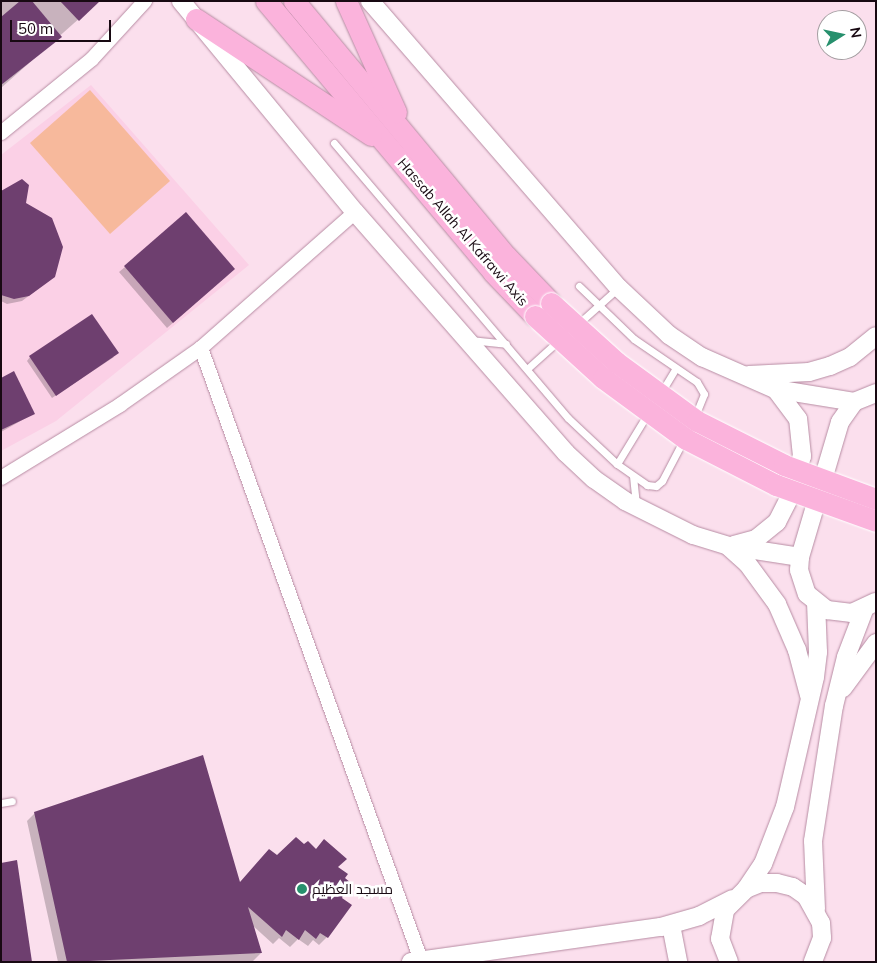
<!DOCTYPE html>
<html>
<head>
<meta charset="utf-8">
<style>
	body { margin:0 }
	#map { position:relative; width:877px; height:963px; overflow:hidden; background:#fbdfed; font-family:Mulish,Cairo,sans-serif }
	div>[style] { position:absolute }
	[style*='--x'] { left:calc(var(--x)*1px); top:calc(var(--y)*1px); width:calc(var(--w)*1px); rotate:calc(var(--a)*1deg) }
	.built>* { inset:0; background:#fbd0e6 }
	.green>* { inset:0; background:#f7b99c }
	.shadow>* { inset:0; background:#0003 }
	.building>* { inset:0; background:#6e3f6f }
	.roads { filter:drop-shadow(0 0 1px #b78ca3) drop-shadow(0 0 1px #b78ca3) }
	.service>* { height:7px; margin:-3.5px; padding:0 3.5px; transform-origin:3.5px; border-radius:3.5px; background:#fff }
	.minor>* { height:14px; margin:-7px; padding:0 7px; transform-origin:7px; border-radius:7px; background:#fff }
	.tertiary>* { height:18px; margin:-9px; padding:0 9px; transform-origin:9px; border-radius:9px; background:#fff }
	.primary>* { height:21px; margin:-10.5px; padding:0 10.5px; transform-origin:10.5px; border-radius:10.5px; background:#fbb3dc }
	.bridges { filter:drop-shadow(0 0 1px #fff) drop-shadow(0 0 1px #fff) }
	.primary-bridge>* { height:21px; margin:-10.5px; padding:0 10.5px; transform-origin:10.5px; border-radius:10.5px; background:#fbb3dc }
	.dots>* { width:14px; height:14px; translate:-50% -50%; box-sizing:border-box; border:2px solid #fff; border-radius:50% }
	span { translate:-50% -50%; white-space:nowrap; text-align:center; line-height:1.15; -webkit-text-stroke:5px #fff; paint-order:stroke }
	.street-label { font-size:14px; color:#180912 }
	.poi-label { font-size:14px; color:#180912 }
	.left { translate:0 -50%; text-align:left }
	.frame { position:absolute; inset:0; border:2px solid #180912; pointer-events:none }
	.north { position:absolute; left:817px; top:10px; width:50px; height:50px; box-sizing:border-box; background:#fff; border:1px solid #a39da0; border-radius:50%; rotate:80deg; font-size:14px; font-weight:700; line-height:20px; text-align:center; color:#180912 }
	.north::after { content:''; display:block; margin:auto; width:18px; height:22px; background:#27906d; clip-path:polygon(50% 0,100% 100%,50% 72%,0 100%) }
	.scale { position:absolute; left:10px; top:20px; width:101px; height:22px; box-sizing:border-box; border:2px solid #180912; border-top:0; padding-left:6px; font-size:15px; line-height:18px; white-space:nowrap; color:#180912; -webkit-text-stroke:4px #fff; paint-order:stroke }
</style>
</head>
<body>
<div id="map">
	<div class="built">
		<div style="clip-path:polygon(91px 85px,249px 265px,56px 421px,1px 451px,1px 155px)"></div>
	</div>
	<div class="green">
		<div style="clip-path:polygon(90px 90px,170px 181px,110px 234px,30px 143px)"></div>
	</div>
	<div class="shadow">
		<div style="clip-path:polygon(1px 1px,99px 1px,1px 88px)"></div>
		<div style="clip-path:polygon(1px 194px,25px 203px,47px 282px,22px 301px,7px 304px,1px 301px)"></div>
		<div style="clip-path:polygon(125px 267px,228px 275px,167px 328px,119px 272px)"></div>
		<div style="clip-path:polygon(30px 357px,114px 357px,52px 398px,27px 361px)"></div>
		<div style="clip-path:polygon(1px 379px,33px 414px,1px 432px)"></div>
		<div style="clip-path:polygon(35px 813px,240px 883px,277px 857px,337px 867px,340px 898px,327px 937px,319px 945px,313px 940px,308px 946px,298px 939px,290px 947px,279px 938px,273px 944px,252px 925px,261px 953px,253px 961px,58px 962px,27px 821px)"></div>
	</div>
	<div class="building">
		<div style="clip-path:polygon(20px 1px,32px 1px,62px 37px,1px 85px,1px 17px)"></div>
		<div style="clip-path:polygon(60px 1px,100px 1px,79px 21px)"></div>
		<div style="clip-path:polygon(22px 179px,29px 185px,26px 203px,52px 218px,63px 247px,55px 277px,29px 296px,14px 299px,1px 295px,1px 191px)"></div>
		<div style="clip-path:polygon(186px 212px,235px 269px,173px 323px,124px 266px)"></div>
		<div style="clip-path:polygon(92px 314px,119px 353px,56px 396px,29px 356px)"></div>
		<div style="clip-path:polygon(14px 371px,35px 414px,1px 430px,1px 378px)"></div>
		<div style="clip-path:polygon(203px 755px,240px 882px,269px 849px,277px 855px,296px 837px,304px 844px,308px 841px,316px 849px,324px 839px,347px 859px,338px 867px,348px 874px,345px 878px,351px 883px,342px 898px,352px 905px,328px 938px,320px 933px,316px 939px,305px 930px,299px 940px,286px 930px,282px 937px,248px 907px,262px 953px,67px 962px,34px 812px)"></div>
		<div style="clip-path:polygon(17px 860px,32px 962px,1px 962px,1px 863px)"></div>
	</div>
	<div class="roads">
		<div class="service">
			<div style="--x:334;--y:143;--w:361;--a:49.6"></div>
			<div style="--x:568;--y:418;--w:67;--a:43.2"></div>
			<div style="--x:617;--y:464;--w:37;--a:35"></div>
			<div style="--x:647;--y:485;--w:9;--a:6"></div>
			<div style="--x:656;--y:486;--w:8;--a:-40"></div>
			<div style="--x:662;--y:481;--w:47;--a:-62.4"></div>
			<div style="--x:579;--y:286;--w:76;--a:43.9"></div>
			<div style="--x:634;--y:339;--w:76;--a:34.3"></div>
			<div style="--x:697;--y:382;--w:14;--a:60"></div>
			<div style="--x:704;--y:394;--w:24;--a:112"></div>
			<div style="--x:578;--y:324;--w:54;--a:-42"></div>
			<div style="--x:470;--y:340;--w:36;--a:6"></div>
			<div style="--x:527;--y:369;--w:42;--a:-42.1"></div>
			<div style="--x:662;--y:391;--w:26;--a:-59"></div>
			<div style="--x:617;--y:464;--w:60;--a:-58.7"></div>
			<div style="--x:633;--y:476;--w:29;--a:84"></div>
			<div style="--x:1;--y:803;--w:11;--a:-10"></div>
		</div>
		<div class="minor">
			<div style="--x:1;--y:133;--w:117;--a:-39.1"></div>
			<div style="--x:92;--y:59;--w:79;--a:-47.6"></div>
			<div style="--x:201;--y:348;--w:650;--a:70.23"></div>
			<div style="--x:1;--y:478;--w:140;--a:-31.5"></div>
			<div style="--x:120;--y:405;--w:99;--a:-35.1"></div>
			<div style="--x:201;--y:348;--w:205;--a:-41.4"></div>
		</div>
		<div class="tertiary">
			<div style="--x:181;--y:1;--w:273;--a:50.5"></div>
			<div style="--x:355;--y:212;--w:320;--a:48.8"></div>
			<div style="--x:566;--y:453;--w:38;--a:43"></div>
			<div style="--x:594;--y:479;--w:38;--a:35"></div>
			<div style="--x:625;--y:501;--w:76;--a:26.6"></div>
			<div style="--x:693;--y:535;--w:38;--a:17"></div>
			<div style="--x:729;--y:546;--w:72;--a:8.8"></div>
			<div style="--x:370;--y:1;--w:380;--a:49.1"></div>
			<div style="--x:619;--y:288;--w:69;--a:43.2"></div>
			<div style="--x:669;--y:335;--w:40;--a:34"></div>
			<div style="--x:702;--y:357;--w:80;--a:23.7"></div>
			<div style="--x:775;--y:389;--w:80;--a:9.3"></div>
			<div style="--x:749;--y:375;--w:60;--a:-2.9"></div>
			<div style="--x:809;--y:372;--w:22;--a:-16"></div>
			<div style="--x:830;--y:366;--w:22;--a:-24"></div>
			<div style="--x:850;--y:357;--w:33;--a:-39"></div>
			<div style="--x:876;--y:393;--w:24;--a:158"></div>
			<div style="--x:854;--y:402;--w:24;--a:125"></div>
			<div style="--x:840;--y:422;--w:141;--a:106.5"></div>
			<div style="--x:800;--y:557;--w:13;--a:94"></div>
			<div style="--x:799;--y:570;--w:25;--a:72"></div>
			<div style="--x:807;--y:594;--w:26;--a:39"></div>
			<div style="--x:827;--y:610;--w:25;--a:7"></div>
			<div style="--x:852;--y:613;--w:26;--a:-25"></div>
			<div style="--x:734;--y:545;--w:23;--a:-15"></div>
			<div style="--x:756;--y:539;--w:27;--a:-39"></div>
			<div style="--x:777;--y:522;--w:27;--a:-63"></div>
			<div style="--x:789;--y:498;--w:44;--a:-72.8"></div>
			<div style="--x:802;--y:456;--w:37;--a:-96"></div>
			<div style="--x:798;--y:419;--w:38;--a:-127"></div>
			<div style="--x:729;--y:547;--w:24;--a:42"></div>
			<div style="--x:747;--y:563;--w:51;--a:53.8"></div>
			<div style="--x:777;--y:604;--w:50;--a:66.5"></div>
			<div style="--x:797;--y:650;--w:47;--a:75.1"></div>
			<div style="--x:843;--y:688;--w:56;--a:-53.7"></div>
			<div style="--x:746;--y:889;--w:16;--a:-22"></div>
			<div style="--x:761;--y:883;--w:16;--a:0"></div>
			<div style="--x:777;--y:883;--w:16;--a:14"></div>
			<div style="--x:793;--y:887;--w:16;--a:35"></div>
			<div style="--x:806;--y:896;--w:31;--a:61"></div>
			<div style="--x:821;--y:923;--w:15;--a:86"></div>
			<div style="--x:822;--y:938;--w:26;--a:111"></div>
			<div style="--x:816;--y:909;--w:68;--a:-92.5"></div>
			<div style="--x:813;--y:841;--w:137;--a:-81.2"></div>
			<div style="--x:834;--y:706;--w:50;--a:-76.2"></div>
			<div style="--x:846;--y:657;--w:50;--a:-69"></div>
			<div style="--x:671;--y:925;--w:38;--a:79"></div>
			<div style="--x:411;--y:962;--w:252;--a:-8"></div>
			<div style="--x:661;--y:927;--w:40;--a:-16"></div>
			<div style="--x:699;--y:916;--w:37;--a:-27"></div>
			<div style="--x:729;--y:962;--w:25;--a:-111"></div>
			<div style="--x:720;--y:939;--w:29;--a:-80"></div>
			<div style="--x:725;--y:910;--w:30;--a:-45"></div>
			<div style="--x:746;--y:889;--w:30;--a:-56"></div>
			<div style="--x:763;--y:864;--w:61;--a:-68.9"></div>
			<div style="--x:785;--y:807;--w:133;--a:-77"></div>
			<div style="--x:815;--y:677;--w:25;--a:-83"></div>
			<div style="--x:818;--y:652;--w:49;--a:-92.3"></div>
		</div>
		<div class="primary">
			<div style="--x:266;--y:1;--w:354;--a:50"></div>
			<div style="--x:493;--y:272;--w:61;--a:46.3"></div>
			<div style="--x:294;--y:1;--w:332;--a:50.3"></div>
			<div style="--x:506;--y:256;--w:65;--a:46.2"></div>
			<div style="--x:346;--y:1;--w:122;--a:65.8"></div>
			<div style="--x:196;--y:19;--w:210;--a:33.5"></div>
		</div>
	</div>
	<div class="bridges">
		<div class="primary-bridge">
			<div style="--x:551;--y:303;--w:88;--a:42.2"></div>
			<div style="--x:616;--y:362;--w:100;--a:36.1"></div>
			<div style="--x:697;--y:421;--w:97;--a:26.8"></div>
			<div style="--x:784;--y:465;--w:98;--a:20.3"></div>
			<div style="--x:535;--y:316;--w:92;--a:42.4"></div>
			<div style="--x:603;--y:378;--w:103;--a:36.3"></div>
			<div style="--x:686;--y:439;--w:101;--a:27.1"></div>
			<div style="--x:776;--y:485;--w:106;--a:19.8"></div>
		</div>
	</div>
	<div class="dots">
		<div style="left:302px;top:889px;background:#27906d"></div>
	</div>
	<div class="street-label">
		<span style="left:463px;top:232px;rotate:49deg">Hassab Allah Al Kafrawi Axis</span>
	</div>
	<div class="poi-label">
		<span class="left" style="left:312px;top:889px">مسجد العظيم</span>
	</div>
	<div class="frame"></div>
	<div class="north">N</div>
	<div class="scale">50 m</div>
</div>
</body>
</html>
